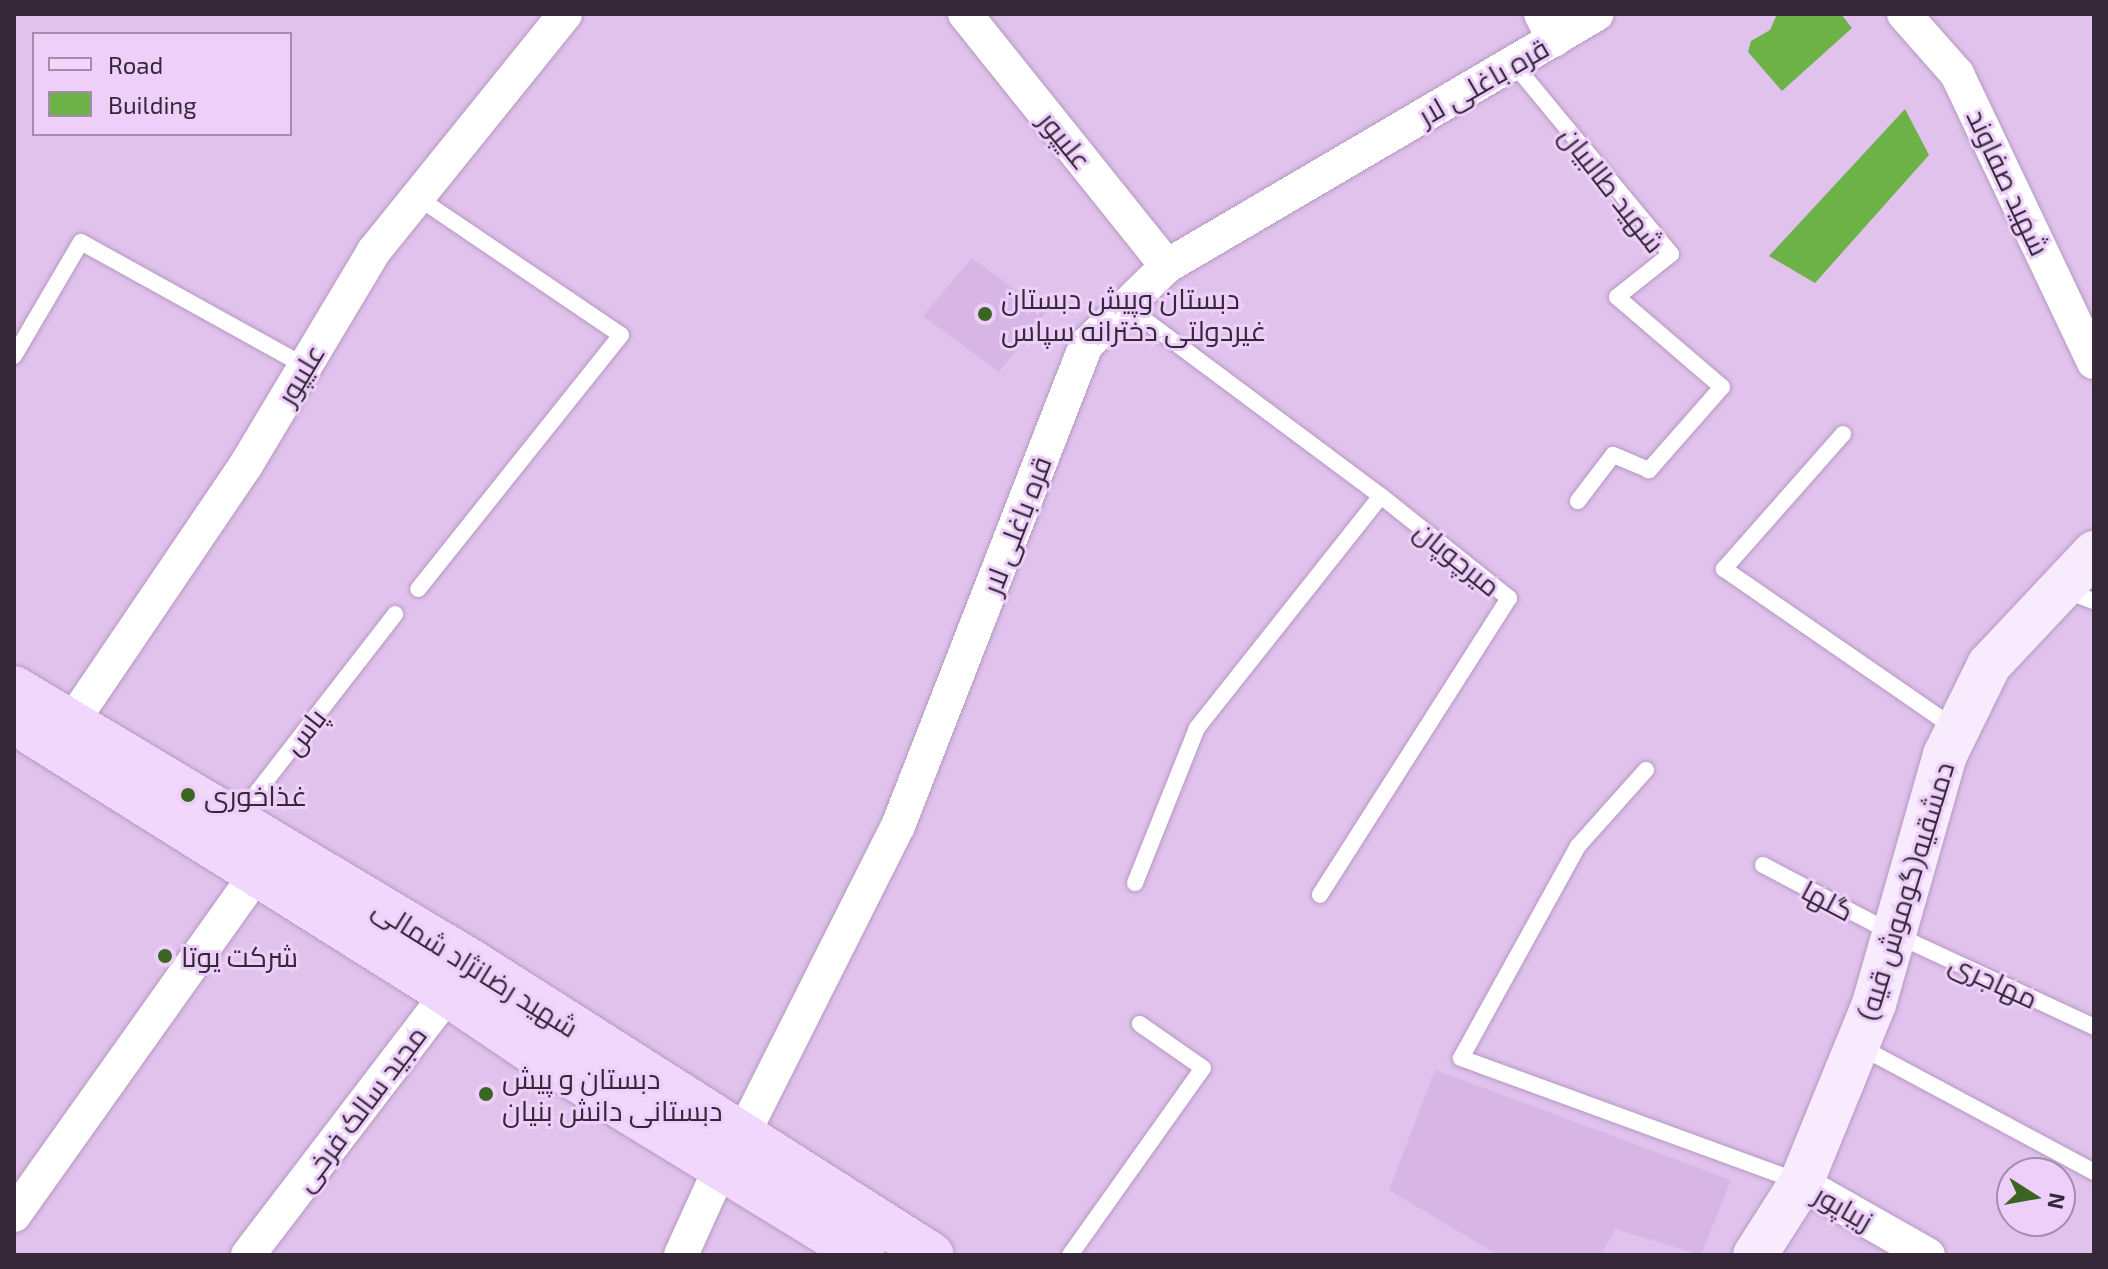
<!DOCTYPE html>
<html>
<head>
<meta charset="utf-8">
<style>
	body { margin:0 }
	#map { position:relative; width:2108px; height:1269px; overflow:hidden; background:#e0c2ec; font-family:"Exo 2",Cairo,sans-serif }
	div>[style] { position:absolute }
	[style*='--x'] { left:calc(var(--x)*1px); top:calc(var(--y)*1px); width:calc(var(--w)*1px); rotate:calc(var(--a)*1deg) }
	.built>* { inset:0; background:#d7b5e5 }
	.building>* { inset:0; background:#6db246 }
	.roads { filter:drop-shadow(0 0 2px #b599c1) drop-shadow(0 0 2px #b599c1) }
	.service>* { height:16px; margin:-8px; padding:0 8px; transform-origin:8px; border-radius:8px; background:#fff }
	.minor>* { height:34px; margin:-17px; padding:0 17px; transform-origin:17px; border-radius:17px; background:#fff }
	.secondary>* { height:44px; margin:-22px; padding:0 22px; transform-origin:22px; border-radius:22px; background:#f8ebfe }
	.primary>* { height:44px; margin:-22px; padding:0 22px; transform-origin:22px; border-radius:22px; background:#f2d7fd }
	.dots>* { width:22px; height:22px; translate:-50% -50%; box-sizing:border-box; border:4px solid #edcffa; border-radius:50% }
	span { translate:-50% -50%; white-space:nowrap; text-align:center; line-height:1.15; -webkit-text-stroke:6px #edcffa; paint-order:stroke }
	.street-label { font-size:28px; color:#352939 }
	.poi-label { font-size:28px; color:#352939 }
	.left { translate:0 -50%; text-align:left }
	.frame { position:absolute; inset:0; border:16px solid #352939; pointer-events:none }
	.legend { position:absolute; left:32px; top:32px; width:260px; height:104px; box-sizing:border-box; background:#edcffa; border:2px solid #a38dad; margin:0; padding:10px 14px; list-style:none; font-size:24px; color:#352939 }
	.legend li { display:flex; align-items:center; gap:16px; height:40px }
	.legend b { width:40px; border:2px solid #a38dad }
	.north { position:absolute; left:1996px; top:1157px; width:80px; height:80px; box-sizing:border-box; background:#edcffa; border:2px solid #a38dad; border-radius:50%; rotate:101deg; font-size:22px; font-weight:700; line-height:32px; text-align:center; color:#352939 }
	.north::after { content:''; display:block; margin:auto; width:28px; height:36px; background:#3b6522; clip-path:polygon(50% 0,100% 100%,50% 72%,0 100%) }
</style>
</head>
<body>
<div id="map">
	<div class="built">
		<div style="clip-path:polygon(972px 258px,1046px 312px,999px 372px,923px 316px)"></div>
		<div style="clip-path:polygon(1435px 1070px,1731px 1180px,1701px 1255px,1615px 1229px,1601px 1255px,1498px 1255px,1389px 1190px)"></div>
	</div>
	<div class="building">
		<div style="clip-path:polygon(1777px 14px,1841px 14px,1852px 28px,1782px 91px,1748px 52px,1751px 41px,1770px 30px)"></div>
		<div style="clip-path:polygon(1905px 109px,1929px 155px,1815px 283px,1769px 256px)"></div>
	</div>
	<div class="roads">
		<div class="service">
			<div style="--x:1513;--y:63;--w:248;--a:50.4"></div>
			<div style="--x:1671;--y:254;--w:69;--a:141.5"></div>
			<div style="--x:1617;--y:297;--w:138;--a:40.6"></div>
			<div style="--x:1722;--y:387;--w:111;--a:131.3"></div>
			<div style="--x:1649;--y:470;--w:39;--a:-157"></div>
			<div style="--x:1613;--y:455;--w:58;--a:127.3"></div>
			<div style="--x:417;--y:197;--w:246;--a:34.1"></div>
			<div style="--x:621;--y:335;--w:325;--a:128.6"></div>
			<div style="--x:1126;--y:306;--w:318;--a:36.7"></div>
			<div style="--x:1381;--y:496;--w:164;--a:38.6"></div>
			<div style="--x:1509;--y:598;--w:352;--a:122.5"></div>
			<div style="--x:14;--y:356;--w:132;--a:-59.6"></div>
			<div style="--x:81;--y:242;--w:256;--a:29"></div>
			<div style="--x:1843;--y:434;--w:180;--a:131.4"></div>
			<div style="--x:1724;--y:569;--w:282;--a:34.6"></div>
			<div style="--x:2062;--y:589;--w:34;--a:21"></div>
			<div style="--x:1646;--y:770;--w:102;--a:131.8"></div>
			<div style="--x:1578;--y:846;--w:242;--a:118.9"></div>
			<div style="--x:1461;--y:1058;--w:361;--a:20.1"></div>
			<div style="--x:237;--y:818;--w:258;--a:-52.2"></div>
			<div style="--x:1763;--y:865;--w:148;--a:27.8"></div>
			<div style="--x:1894;--y:934;--w:221;--a:24.9"></div>
			<div style="--x:1135;--y:883;--w:167;--a:-68.2"></div>
			<div style="--x:1197;--y:728;--w:296;--a:-51.6"></div>
			<div style="--x:1859;--y:1046;--w:267;--a:28.2"></div>
			<div style="--x:1070;--y:1255;--w:229;--a:-54.6"></div>
			<div style="--x:1203;--y:1068;--w:77;--a:-145.1"></div>
		</div>
		<div class="minor">
			<div style="--x:965;--y:14;--w:323;--a:51.3"></div>
			<div style="--x:1541;--y:14;--w:29;--a:63"></div>
			<div style="--x:1904;--y:14;--w:80;--a:48.5"></div>
			<div style="--x:1957;--y:74;--w:319;--a:64.6"></div>
			<div style="--x:59;--y:741;--w:333;--a:-55.9"></div>
			<div style="--x:246;--y:465;--w:249;--a:-59.1"></div>
			<div style="--x:374;--y:251;--w:304;--a:-51.1"></div>
			<div style="--x:1801;--y:1183;--w:146;--a:29.6"></div>
			<div style="--x:14;--y:1215;--w:444;--a:-54.6"></div>
			<div style="--x:248;--y:1255;--w:352;--a:-52.6"></div>
			<div style="--x:681;--y:1255;--w:97;--a:-65.6"></div>
			<div style="--x:721;--y:1167;--w:42;--a:-56.7"></div>
			<div style="--x:744;--y:1132;--w:343;--a:-63.3"></div>
			<div style="--x:898;--y:826;--w:516;--a:-68.65"></div>
			<div style="--x:1086;--y:345;--w:113;--a:-44.3"></div>
			<div style="--x:1167;--y:266;--w:498;--a:-30.4"></div>
		</div>
		<div class="secondary">
			<div style="--x:1755;--y:1255;--w:85;--a:-57.4"></div>
			<div style="--x:1801;--y:1183;--w:193;--a:-67.8"></div>
			<div style="--x:1874;--y:1004;--w:259;--a:-74.1"></div>
			<div style="--x:1945;--y:755;--w:100;--a:-63.9"></div>
			<div style="--x:1989;--y:665;--w:154;--a:-46.8"></div>
		</div>
		<div class="primary">
			<div style="--x:14;--y:688;--w:534;--a:30.89"></div>
			<div style="--x:472;--y:962;--w:545;--a:32.5"></div>
			<div style="--x:30;--y:732;--w:492;--a:32.1"></div>
			<div style="--x:447;--y:994;--w:116;--a:34.1"></div>
			<div style="--x:543;--y:1059;--w:375;--a:31.5"></div>
		</div>
	</div>
	<div class="dots">
		<div style="left:985px;top:314px;background:#3b6522"></div>
		<div style="left:188px;top:795px;background:#3b6522"></div>
		<div style="left:165px;top:956px;background:#3b6522"></div>
		<div style="left:486px;top:1094px;background:#3b6522"></div>
	</div>
	<div class="street-label">
		<span style="left:1483px;top:81px;rotate:-30deg">قره باغلی لار</span>
		<span style="left:1066px;top:140px;rotate:51deg">علیپور</span>
		<span style="left:2009px;top:182px;rotate:65deg">شهید صفاوند</span>
		<span style="left:1613px;top:189px;rotate:52deg">شهید طالبیان</span>
		<span style="left:300px;top:374px;rotate:-59deg">علیپور</span>
		<span style="left:1016px;top:525px;rotate:-69deg">قره باغلی لار</span>
		<span style="left:1458px;top:558px;rotate:39deg">میرچوپان</span>
		<span style="left:304px;top:731px;rotate:-52deg">پاس</span>
		<span style="left:1905px;top:891px;rotate:-73deg">دمشقیه(گوموش قیه)</span>
		<span style="left:1828px;top:900px;rotate:28deg">گلها</span>
		<span style="left:476px;top:967px;rotate:32deg">شهید رضانژاد شمالی</span>
		<span style="left:1994px;top:980px;rotate:25deg">مهاجری</span>
		<span style="left:360px;top:1108px;rotate:-53deg">مجید سالک فرخی</span>
		<span style="left:1844px;top:1207px;rotate:30deg">زیباپور</span>
	</div>
	<div class="poi-label">
		<span class="left" style="left:1001px;top:314px">دبستان وپیش دبستان<br>غیردولتی دخترانه سپاس</span>
		<span class="left" style="left:204px;top:795px">غذاخوری</span>
		<span class="left" style="left:181px;top:956px">شرکت یوتا</span>
		<span class="left" style="left:502px;top:1094px">دبستان و پیش<br>دبستانی دانش بنیان</span>
	</div>
	<div class="frame"></div>
	<ul class="legend">
	<li><b style="height:10px;background:#f2d7fd"></b>Road</li>
	<li><b style="height:22px;background:#6db246"></b>Building</li>
	</ul>
	<div class="north">N</div>
</div>
</body>
</html>
